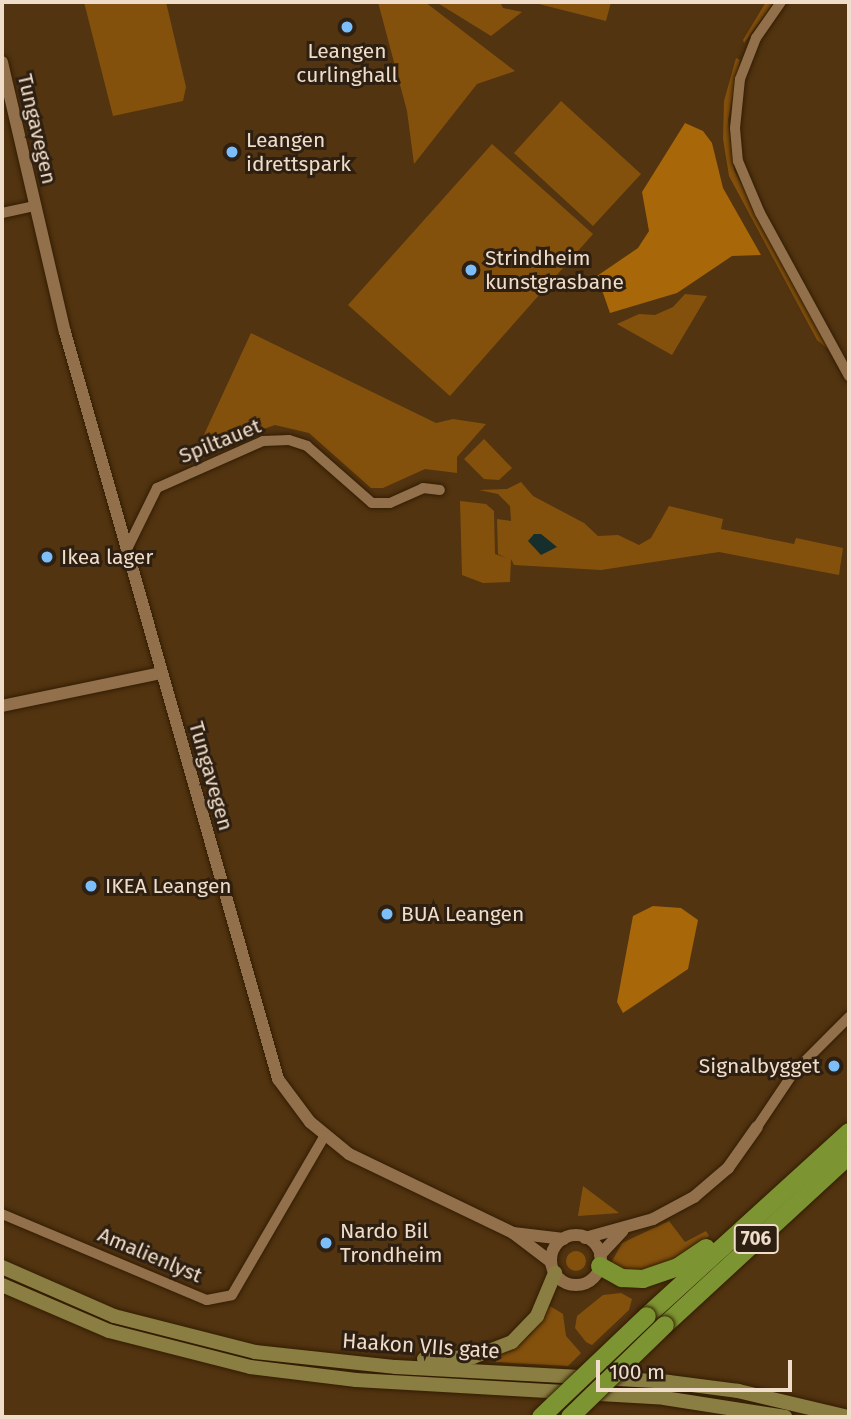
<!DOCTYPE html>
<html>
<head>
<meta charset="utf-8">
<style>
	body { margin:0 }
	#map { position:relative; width:851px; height:1419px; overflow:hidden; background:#523410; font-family:"Fira Sans",sans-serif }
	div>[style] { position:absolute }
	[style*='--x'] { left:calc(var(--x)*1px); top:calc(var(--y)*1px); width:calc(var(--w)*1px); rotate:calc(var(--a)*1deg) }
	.green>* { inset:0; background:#84510d }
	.round { border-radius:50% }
	.forest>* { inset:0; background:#a86708 }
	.water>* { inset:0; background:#162f2c }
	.roads { filter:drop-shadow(0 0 2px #331d02) drop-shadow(0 0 2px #331d02) }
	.minor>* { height:10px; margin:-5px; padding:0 5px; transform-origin:5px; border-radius:5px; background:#92704c }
	.tertiary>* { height:12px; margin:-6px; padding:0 6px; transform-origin:6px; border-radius:6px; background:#92704c }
	.tertiary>.ring { margin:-6px; padding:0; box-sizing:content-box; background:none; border:12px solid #92704c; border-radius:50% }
	.secondary>* { height:14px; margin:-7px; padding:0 7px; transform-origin:7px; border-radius:7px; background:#8a7e42 }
	.trunk>* { height:18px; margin:-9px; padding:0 9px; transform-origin:9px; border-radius:9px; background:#7c9532 }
	.bridges { filter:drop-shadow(0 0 2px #331d02) drop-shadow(0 0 2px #331d02) }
	.trunk-bridge>* { height:18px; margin:-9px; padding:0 9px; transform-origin:9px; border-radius:9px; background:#7c9532 }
	.dots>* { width:19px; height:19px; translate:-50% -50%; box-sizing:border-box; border:4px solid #2d1f11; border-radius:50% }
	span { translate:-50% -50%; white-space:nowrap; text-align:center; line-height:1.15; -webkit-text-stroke:6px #2d1f11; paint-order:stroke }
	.shield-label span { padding:2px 5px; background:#2d1f11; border:2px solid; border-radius:5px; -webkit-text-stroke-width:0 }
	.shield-label { font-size:19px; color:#efdcc9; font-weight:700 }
	.poi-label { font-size:21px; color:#efdcc9 }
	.left { translate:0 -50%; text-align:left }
	.right { translate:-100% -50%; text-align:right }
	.street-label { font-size:21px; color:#efdcc9 }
	.frame { position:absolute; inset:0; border:4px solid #efdcc9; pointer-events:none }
	.scale { position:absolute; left:596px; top:1360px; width:196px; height:32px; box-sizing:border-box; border:4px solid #efdcc9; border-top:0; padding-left:9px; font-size:21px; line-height:24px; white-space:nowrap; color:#efdcc9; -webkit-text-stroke:5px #2d1f11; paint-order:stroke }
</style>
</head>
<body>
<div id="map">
	<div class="green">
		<div style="clip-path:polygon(84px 2px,166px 2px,186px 87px,183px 101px,113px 116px)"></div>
		<div style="clip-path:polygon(378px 2px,425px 2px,515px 71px,477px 84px,414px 164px,407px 111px)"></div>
		<div style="clip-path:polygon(436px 2px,500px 2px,503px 8px,522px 12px,491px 36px)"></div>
		<div style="clip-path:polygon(531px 2px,611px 2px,606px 21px)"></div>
		<div style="clip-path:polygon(766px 2px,774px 2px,744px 43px,743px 40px)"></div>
		<div style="clip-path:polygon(736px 58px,740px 60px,728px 120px,734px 170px,829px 350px,817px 340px,729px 176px,723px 139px,724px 101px)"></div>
		<div style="clip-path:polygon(561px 101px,641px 174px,593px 226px,514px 153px)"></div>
		<div style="clip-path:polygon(492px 144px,593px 234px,450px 396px,348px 305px)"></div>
		<div style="clip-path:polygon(685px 294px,707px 296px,672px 355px,617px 324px,639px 314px,655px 315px,673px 307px)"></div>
		<div style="clip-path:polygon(251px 333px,436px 423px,453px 419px,486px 424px,457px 457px,457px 473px,425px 469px,383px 488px,371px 488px,309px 433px,275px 425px,196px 452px)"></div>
		<div style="clip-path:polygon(484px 439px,512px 468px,499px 480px,484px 479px,464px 459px)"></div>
		<div style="clip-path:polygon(521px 482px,533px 496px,584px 523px,598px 536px,618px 535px,639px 545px,651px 538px,669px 506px,723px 519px,721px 529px,794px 544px,796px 538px,843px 548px,839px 575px,719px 552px,601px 570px,514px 565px,511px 559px,510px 582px,483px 583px,462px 575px,460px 501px,486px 504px,494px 511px,495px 554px,506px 558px,498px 554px,497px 519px,511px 521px,510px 506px,498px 494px,479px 490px,507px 489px)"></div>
		<div style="clip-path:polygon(583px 1186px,619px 1213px,578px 1216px)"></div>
		<div style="clip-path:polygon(669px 1221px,685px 1242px,706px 1231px,709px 1236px,678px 1261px,631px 1273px,611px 1263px,622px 1243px)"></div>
		<div class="round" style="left:566px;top:1251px;width:20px;height:20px"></div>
		<div style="clip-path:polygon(621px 1293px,632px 1299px,629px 1310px,592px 1345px,586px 1342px,575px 1328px,577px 1316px,603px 1295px)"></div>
		<div style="clip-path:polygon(550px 1306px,563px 1314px,566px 1336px,581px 1353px,568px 1366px,496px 1362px,496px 1357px,530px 1335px)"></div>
	</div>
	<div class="forest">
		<div style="clip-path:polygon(685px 123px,703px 131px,712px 143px,723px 188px,761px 255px,732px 256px,677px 293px,610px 313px,597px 276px,638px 248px,649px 231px,642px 192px)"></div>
		<div style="clip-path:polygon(653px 906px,681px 908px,698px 920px,688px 969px,623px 1013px,617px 1002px,633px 916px)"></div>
	</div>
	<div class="water">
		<div style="clip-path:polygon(534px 534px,541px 534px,557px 547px,541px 555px,528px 541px)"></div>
	</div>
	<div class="roads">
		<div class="minor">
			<div style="--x:781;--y:2;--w:44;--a:124.8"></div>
			<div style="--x:756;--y:38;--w:44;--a:111.3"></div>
			<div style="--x:740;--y:79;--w:49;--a:95.8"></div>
			<div style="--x:735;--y:128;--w:33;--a:85"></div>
			<div style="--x:738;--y:161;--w:56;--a:67.1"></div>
			<div style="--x:760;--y:213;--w:186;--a:61.4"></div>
			<div style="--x:2;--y:213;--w:35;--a:-12"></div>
			<div style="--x:127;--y:549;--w:68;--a:-63.8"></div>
			<div style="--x:157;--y:488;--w:116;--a:-23.9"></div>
			<div style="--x:263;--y:441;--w:26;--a:-2"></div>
			<div style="--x:289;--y:440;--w:19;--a:18"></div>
			<div style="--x:307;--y:446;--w:86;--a:41.2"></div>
			<div style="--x:372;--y:503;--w:18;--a:0"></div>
			<div style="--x:390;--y:503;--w:36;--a:-24"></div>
			<div style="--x:423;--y:488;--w:17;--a:7"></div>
			<div style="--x:757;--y:1127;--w:66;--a:-56.1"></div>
			<div style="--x:794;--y:1072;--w:78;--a:-45"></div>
			<div style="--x:2;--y:1214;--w:222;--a:22.8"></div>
			<div style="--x:207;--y:1300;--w:25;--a:-11"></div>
			<div style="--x:232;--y:1295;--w:185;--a:-59.8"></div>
		</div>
		<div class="tertiary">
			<div style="--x:2;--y:62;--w:277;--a:76.9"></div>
			<div style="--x:65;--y:332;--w:777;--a:74.08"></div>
			<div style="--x:278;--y:1079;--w:54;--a:53.3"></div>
			<div style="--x:310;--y:1122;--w:50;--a:39.4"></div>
			<div style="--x:349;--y:1154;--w:182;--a:25.7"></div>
			<div style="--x:513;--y:1233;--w:48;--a:37.3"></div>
			<div style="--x:2;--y:706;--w:162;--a:-11.7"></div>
			<div style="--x:513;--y:1233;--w:51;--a:6.7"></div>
			<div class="ring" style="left:551px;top:1235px;width:38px;height:38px"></div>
			<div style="--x:585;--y:1238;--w:71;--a:-15.6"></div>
			<div style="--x:653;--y:1219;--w:47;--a:-28.2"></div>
			<div style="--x:694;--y:1197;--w:45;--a:-40.5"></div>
			<div style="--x:728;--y:1168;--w:50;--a:-54.7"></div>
			<div style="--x:600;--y:1255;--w:33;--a:-47"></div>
		</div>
		<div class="secondary">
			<div style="--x:2;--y:1267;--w:122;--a:23.6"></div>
			<div style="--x:114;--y:1316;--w:146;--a:14.3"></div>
			<div style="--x:255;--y:1352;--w:142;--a:6.1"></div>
			<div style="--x:396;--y:1367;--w:273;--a:3.1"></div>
			<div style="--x:669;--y:1382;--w:70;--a:7.4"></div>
			<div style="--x:738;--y:1391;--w:113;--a:13.3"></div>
			<div style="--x:2;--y:1285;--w:116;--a:23.3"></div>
			<div style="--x:109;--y:1331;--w:146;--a:14.3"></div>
			<div style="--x:250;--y:1367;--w:107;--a:7"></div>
			<div style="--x:356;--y:1380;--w:309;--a:3.3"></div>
			<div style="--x:664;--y:1398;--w:123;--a:8.9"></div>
			<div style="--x:424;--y:1359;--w:49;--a:-2.3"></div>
			<div style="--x:473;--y:1357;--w:42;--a:-21"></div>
			<div style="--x:512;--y:1342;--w:36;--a:-46"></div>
			<div style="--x:537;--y:1316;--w:47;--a:-67.3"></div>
		</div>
		<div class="trunk">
			<div style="--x:600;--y:1266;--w:25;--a:29"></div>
			<div style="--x:622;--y:1278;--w:21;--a:3"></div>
			<div style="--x:643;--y:1279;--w:37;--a:-19"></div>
			<div style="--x:678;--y:1267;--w:34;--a:-34"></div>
			<div style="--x:647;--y:1316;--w:273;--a:-42.3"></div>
			<div style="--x:665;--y:1325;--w:251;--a:-42.7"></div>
		</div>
	</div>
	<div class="bridges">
		<div class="trunk-bridge">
			<div style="--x:541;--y:1417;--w:146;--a:-43.6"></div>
			<div style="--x:570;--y:1417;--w:132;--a:-44.1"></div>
		</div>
	</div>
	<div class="dots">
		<div style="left:347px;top:27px;background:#7cbef9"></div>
		<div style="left:232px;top:152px;background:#7cbef9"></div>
		<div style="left:471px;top:270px;background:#7cbef9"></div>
		<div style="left:47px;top:557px;background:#7cbef9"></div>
		<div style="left:91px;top:886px;background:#7cbef9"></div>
		<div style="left:387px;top:914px;background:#7cbef9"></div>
		<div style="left:834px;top:1066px;background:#7cbef9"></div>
		<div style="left:326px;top:1243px;background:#7cbef9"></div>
	</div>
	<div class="shield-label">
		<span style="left:756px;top:1239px">706</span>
	</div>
	<div class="poi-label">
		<span style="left:347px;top:63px">Leangen<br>curlinghall</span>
		<span class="left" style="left:246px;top:152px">Leangen<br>idrettspark</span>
		<span class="left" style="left:485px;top:270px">Strindheim<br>kunstgrasbane</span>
		<span class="left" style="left:61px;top:557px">Ikea lager</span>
		<span class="left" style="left:105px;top:886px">IKEA Leangen</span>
		<span class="left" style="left:401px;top:914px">BUA Leangen</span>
		<span class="right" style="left:820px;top:1066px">Signalbygget</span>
		<span class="left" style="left:340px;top:1243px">Nardo Bil<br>Trondheim</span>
	</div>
	<div class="street-label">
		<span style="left:37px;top:129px;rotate:77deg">Tungavegen</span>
		<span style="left:220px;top:441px;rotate:-22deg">Spiltauet</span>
		<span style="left:211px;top:776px;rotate:74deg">Tungavegen</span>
		<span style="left:150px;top:1255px;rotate:23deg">Amalienlyst</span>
		<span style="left:421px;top:1346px;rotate:4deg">Haakon VIIs gate</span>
	</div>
	<div class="frame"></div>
	<div class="scale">100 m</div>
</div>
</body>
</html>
